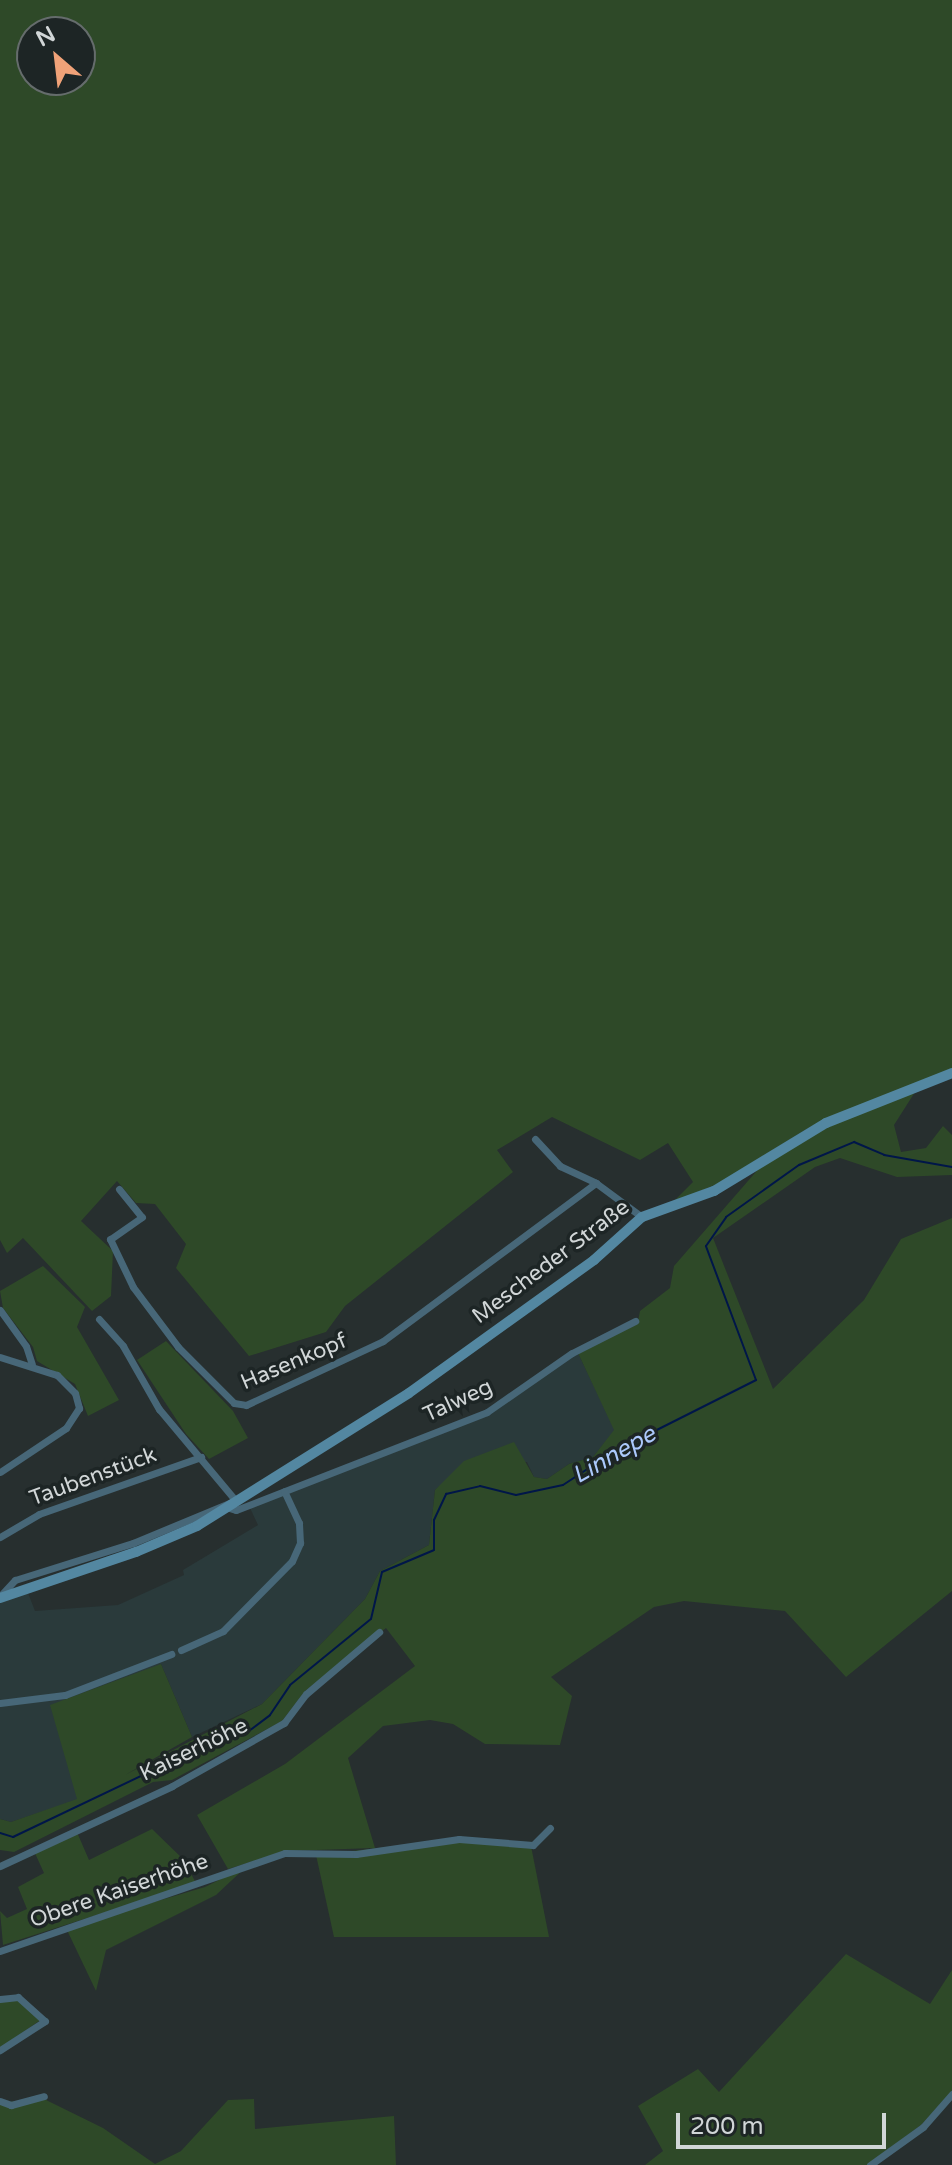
<!DOCTYPE html>
<html>
<head>
<meta charset="utf-8">
<style>
	body { margin:0 }
	#map { position:relative; width:952px; height:2165px; overflow:hidden; background:#272f2f; font-family:"Varela Round",sans-serif }
	div>[style] { position:absolute }
	[style*='--x'] { left:calc(var(--x)*1px); top:calc(var(--y)*1px); width:calc(var(--w)*1px); rotate:calc(var(--a)*1deg) }
	.built>* { inset:0; background:#2a3a3b }
	.green>* { inset:0; background:#2e4928 }
	.stream>* { height:2px; margin:-1px; padding:0 1px; transform-origin:1px; border-radius:1px; background:#001649 }
	.street>* { height:7px; margin:-3.5px; padding:0 3.5px; transform-origin:3.5px; border-radius:3.5px; background:#476778 }
	.secondary>* { height:10px; margin:-5px; padding:0 5px; transform-origin:5px; border-radius:5px; background:#5387a1 }
	span { translate:-50% -50%; white-space:nowrap; text-align:center; line-height:1.15; -webkit-text-stroke:7px #1d2525; paint-order:stroke }
	.street-label { font-size:22px; color:#d1d6d7 }
	.water-label { font-size:24px; color:#acc9fc; font-style:italic }
	.north { position:absolute; left:16px; top:16px; width:80px; height:80px; box-sizing:border-box; background:#1d2525; border:2px solid #656c6c; border-radius:50%; rotate:332deg; font-size:22px; font-weight:700; line-height:32px; text-align:center; color:#d1d6d7 }
	.north::after { content:''; display:block; margin:auto; width:28px; height:36px; background:#f0a278; clip-path:polygon(50% 0,100% 100%,50% 72%,0 100%) }
	.scale { position:absolute; left:676px; top:2113px; width:210px; height:36px; box-sizing:border-box; border:4px solid #d1d6d7; border-top:0; padding-left:10px; font-size:24px; line-height:28px; white-space:nowrap; color:#d1d6d7; -webkit-text-stroke:6px #1d2525; paint-order:stroke }
</style>
</head>
<body>
<div id="map">
	<div class="built">
		<div style="clip-path:polygon(578px 1353px,615px 1430px,593px 1457px,569px 1464px,547px 1479px,534px 1477px,527px 1462px,459px 1470px,435px 1490px,429px 1545px,380px 1571px,365px 1599px,262px 1704px,192px 1737px,161px 1664px,77px 1800px,11px 1822px,0 1819px,0 1601px,28px 1593px,35px 1611px,118px 1605px,184px 1575px,183px 1570px,258px 1525px,250px 1508px,486px 1410px)"></div>
	</div>
	<div class="green">
		<div style="clip-path:polygon(evenodd,0 0,952px 0,952px 1069px,810px 1127px,717px 1184px,672px 1203px,693px 1182px,668px 1143px,640px 1160px,552px 1117px,497px 1150px,513px 1172px,345px 1306px,326px 1332px,249px 1356px,176px 1268px,186px 1244px,155px 1204px,136px 1203px,117px 1181px,81px 1221px,113px 1251px,111px 1296px,92px 1311px,23px 1238px,7px 1253px,0 1240px,0 0,32px 32px,80px 32px,80px 80px,32px 80px,32px 32px)"></div>
		<div style="clip-path:polygon(915px 1092px,894px 1125px,901px 1152px,926px 1148px,943px 1126px,952px 1135px,952px 1175px,897px 1177px,840px 1158px,815px 1167px,713px 1238px,773px 1389px,864px 1300px,901px 1239px,952px 1218px,952px 1591px,846px 1677px,785px 1611px,684px 1601px,654px 1607px,551px 1677px,572px 1696px,560px 1745px,485px 1744px,453px 1724px,430px 1720px,383px 1726px,348px 1758px,375px 1848px,286px 1851px,228px 1869px,197px 1815px,285px 1764px,415px 1666px,386px 1628px,305px 1691px,282px 1721px,172px 1780px,153px 1782px,14px 1852px,0 1850px,0 1819px,11px 1822px,77px 1799px,50px 1705px,161px 1664px,192px 1737px,125px 1775px,262px 1704px,365px 1599px,380px 1571px,429px 1545px,435px 1490px,464px 1461px,514px 1442px,534px 1477px,547px 1479px,569px 1464px,593px 1457px,614px 1430px,578px 1353px,638px 1321px,640px 1311px,670px 1288px,674px 1266px,761px 1166px,835px 1123px)"></div>
		<div style="clip-path:polygon(43px 1266px,85px 1307px,77px 1327px,119px 1400px,88px 1416px,75px 1384px,37px 1361px,33px 1347px,3px 1308px,0 1291px)"></div>
		<div style="clip-path:polygon(166px 1341px,233px 1411px,248px 1438px,209px 1459px,186px 1434px,137px 1360px)"></div>
		<div style="clip-path:polygon(152px 1829px,183px 1859px,196px 1883px,3px 1945px,0 1911px,7px 1918px,27px 1909px,18px 1887px,44px 1873px,34px 1851px,76px 1830px,89px 1860px)"></div>
		<div style="clip-path:polygon(441px 1841px,531px 1846px,549px 1937px,334px 1937px,316px 1855px)"></div>
		<div style="clip-path:polygon(247px 1866px,216px 1895px,106px 1950px,96px 1991px,66px 1928px,205px 1887px)"></div>
		<div style="clip-path:polygon(846px 1954px,930px 2004px,952px 1970px,952px 2091px,921px 2125px,867px 2165px,645px 2165px,663px 2151px,638px 2106px,698px 2069px,719px 2092px)"></div>
		<div style="clip-path:polygon(18px 1999px,42px 2019px,0 2048px,0 2001px)"></div>
		<div style="clip-path:polygon(42px 2098px,103px 2128px,155px 2164px,181px 2151px,228px 2100px,254px 2099px,255px 2129px,394px 2116px,396px 2165px,0 2165px,0 2103px)"></div>
	</div>
	<div class="stream">
		<div style="--x:0;--y:1833;--w:14;--a:17"></div>
		<div style="--x:13;--y:1837;--w:237;--a:-25.5"></div>
		<div style="--x:227;--y:1735;--w:22;--a:-10"></div>
		<div style="--x:249;--y:1731;--w:26;--a:-37"></div>
		<div style="--x:270;--y:1715;--w:36;--a:-56"></div>
		<div style="--x:290;--y:1685;--w:104;--a:-39.2"></div>
		<div style="--x:371;--y:1619;--w:48;--a:-76.8"></div>
		<div style="--x:382;--y:1572;--w:56;--a:-22.9"></div>
		<div style="--x:434;--y:1550;--w:30;--a:-90"></div>
		<div style="--x:434;--y:1520;--w:29;--a:-65"></div>
		<div style="--x:446;--y:1494;--w:35;--a:-13"></div>
		<div style="--x:480;--y:1486;--w:37;--a:14"></div>
		<div style="--x:516;--y:1495;--w:48;--a:-12"></div>
		<div style="--x:563;--y:1485;--w:62;--a:-33.2"></div>
		<div style="--x:615;--y:1451;--w:158;--a:-26.7"></div>
		<div style="--x:756;--y:1380;--w:143;--a:-110.5"></div>
		<div style="--x:706;--y:1246;--w:35;--a:-55"></div>
		<div style="--x:726;--y:1217;--w:90;--a:-35.5"></div>
		<div style="--x:799;--y:1165;--w:60;--a:-22.7"></div>
		<div style="--x:854;--y:1142;--w:33;--a:23"></div>
		<div style="--x:884;--y:1155;--w:69;--a:10"></div>
	</div>
	<div class="street">
		<div style="--x:535;--y:1139;--w:37;--a:47"></div>
		<div style="--x:560;--y:1166;--w:40;--a:25"></div>
		<div style="--x:596;--y:1183;--w:57;--a:36.5"></div>
		<div style="--x:119;--y:1189;--w:36;--a:51"></div>
		<div style="--x:142;--y:1217;--w:39;--a:145"></div>
		<div style="--x:110;--y:1239;--w:53;--a:64.4"></div>
		<div style="--x:133;--y:1287;--w:75;--a:53.1"></div>
		<div style="--x:178;--y:1347;--w:79;--a:45"></div>
		<div style="--x:234;--y:1403;--w:12;--a:9"></div>
		<div style="--x:246;--y:1405;--w:151;--a:-25"></div>
		<div style="--x:383;--y:1341;--w:265;--a:-36.6"></div>
		<div style="--x:0;--y:1310;--w:44;--a:54.2"></div>
		<div style="--x:26;--y:1346;--w:19;--a:72"></div>
		<div style="--x:99;--y:1319;--w:36;--a:48"></div>
		<div style="--x:123;--y:1346;--w:73;--a:60.3"></div>
		<div style="--x:159;--y:1409;--w:120;--a:50.1"></div>
		<div style="--x:0;--y:1357;--w:60;--a:17.5"></div>
		<div style="--x:57;--y:1375;--w:25;--a:45"></div>
		<div style="--x:75;--y:1393;--w:16;--a:75"></div>
		<div style="--x:79;--y:1408;--w:24;--a:123"></div>
		<div style="--x:66;--y:1428;--w:79;--a:146.3"></div>
		<div style="--x:226;--y:1507;--w:10;--a:17"></div>
		<div style="--x:236;--y:1510;--w:269;--a:-21.3"></div>
		<div style="--x:487;--y:1412;--w:103;--a:-34.8"></div>
		<div style="--x:572;--y:1353;--w:71;--a:-26.9"></div>
		<div style="--x:0;--y:1537;--w:45;--a:-30.5"></div>
		<div style="--x:39;--y:1514;--w:172;--a:-19.4"></div>
		<div style="--x:0;--y:1596;--w:22;--a:-47"></div>
		<div style="--x:15;--y:1580;--w:124;--a:-17.4"></div>
		<div style="--x:133;--y:1543;--w:109;--a:-22.6"></div>
		<div style="--x:181;--y:1650;--w:46;--a:-24.3"></div>
		<div style="--x:223;--y:1631;--w:98;--a:-45.4"></div>
		<div style="--x:292;--y:1561;--w:20;--a:-66"></div>
		<div style="--x:300;--y:1543;--w:20;--a:-93"></div>
		<div style="--x:299;--y:1523;--w:35;--a:-115"></div>
		<div style="--x:0;--y:1703;--w:65;--a:-7"></div>
		<div style="--x:65;--y:1695;--w:114;--a:-21.1"></div>
		<div style="--x:0;--y:1866;--w:190;--a:-24.9"></div>
		<div style="--x:172;--y:1786;--w:129;--a:-29.4"></div>
		<div style="--x:284;--y:1723;--w:36;--a:-53"></div>
		<div style="--x:306;--y:1694;--w:96;--a:-40.3"></div>
		<div style="--x:0;--y:1951;--w:301;--a:-19"></div>
		<div style="--x:285;--y:1853;--w:71;--a:0.8"></div>
		<div style="--x:356;--y:1854;--w:104;--a:-8.3"></div>
		<div style="--x:459;--y:1839;--w:74;--a:4.6"></div>
		<div style="--x:533;--y:1845;--w:24;--a:-45"></div>
		<div style="--x:0;--y:1999;--w:18;--a:-6"></div>
		<div style="--x:18;--y:1997;--w:36;--a:42"></div>
		<div style="--x:45;--y:2021;--w:54;--a:147.2"></div>
		<div style="--x:0;--y:2101;--w:12;--a:20"></div>
		<div style="--x:11;--y:2105;--w:34;--a:-15"></div>
		<div style="--x:870;--y:2165;--w:65;--a:-35.6"></div>
		<div style="--x:923;--y:2127;--w:44;--a:-48.7"></div>
	</div>
	<div class="secondary">
		<div style="--x:0;--y:1598;--w:144;--a:-18.7"></div>
		<div style="--x:136;--y:1552;--w:66;--a:-23.1"></div>
		<div style="--x:197;--y:1526;--w:250;--a:-32.1"></div>
		<div style="--x:409;--y:1393;--w:228;--a:-35.7"></div>
		<div style="--x:594;--y:1260;--w:64;--a:-41.9"></div>
		<div style="--x:642;--y:1217;--w:77;--a:-19.9"></div>
		<div style="--x:714;--y:1191;--w:131;--a:-31.3"></div>
		<div style="--x:826;--y:1123;--w:136;--a:-21.6"></div>
	</div>
	<div class="street-label">
		<span style="left:551px;top:1262px;rotate:-37deg">Mescheder Straße</span>
		<span style="left:294px;top:1362px;rotate:-23deg">Hasenkopf</span>
		<span style="left:458px;top:1401px;rotate:-25deg">Talweg</span>
		<span style="left:93px;top:1477px;rotate:-20deg">Taubenstück</span>
		<span style="left:194px;top:1750px;rotate:-26deg">Kaiserhöhe</span>
		<span style="left:119px;top:1891px;rotate:-19deg">Obere Kaiserhöhe</span>
	</div>
	<div class="water-label">
		<span style="left:614px;top:1455px;rotate:-30deg">Linnepe</span>
	</div>
	<div class="north">N</div>
	<div class="scale">200 m</div>
</div>
</body>
</html>
